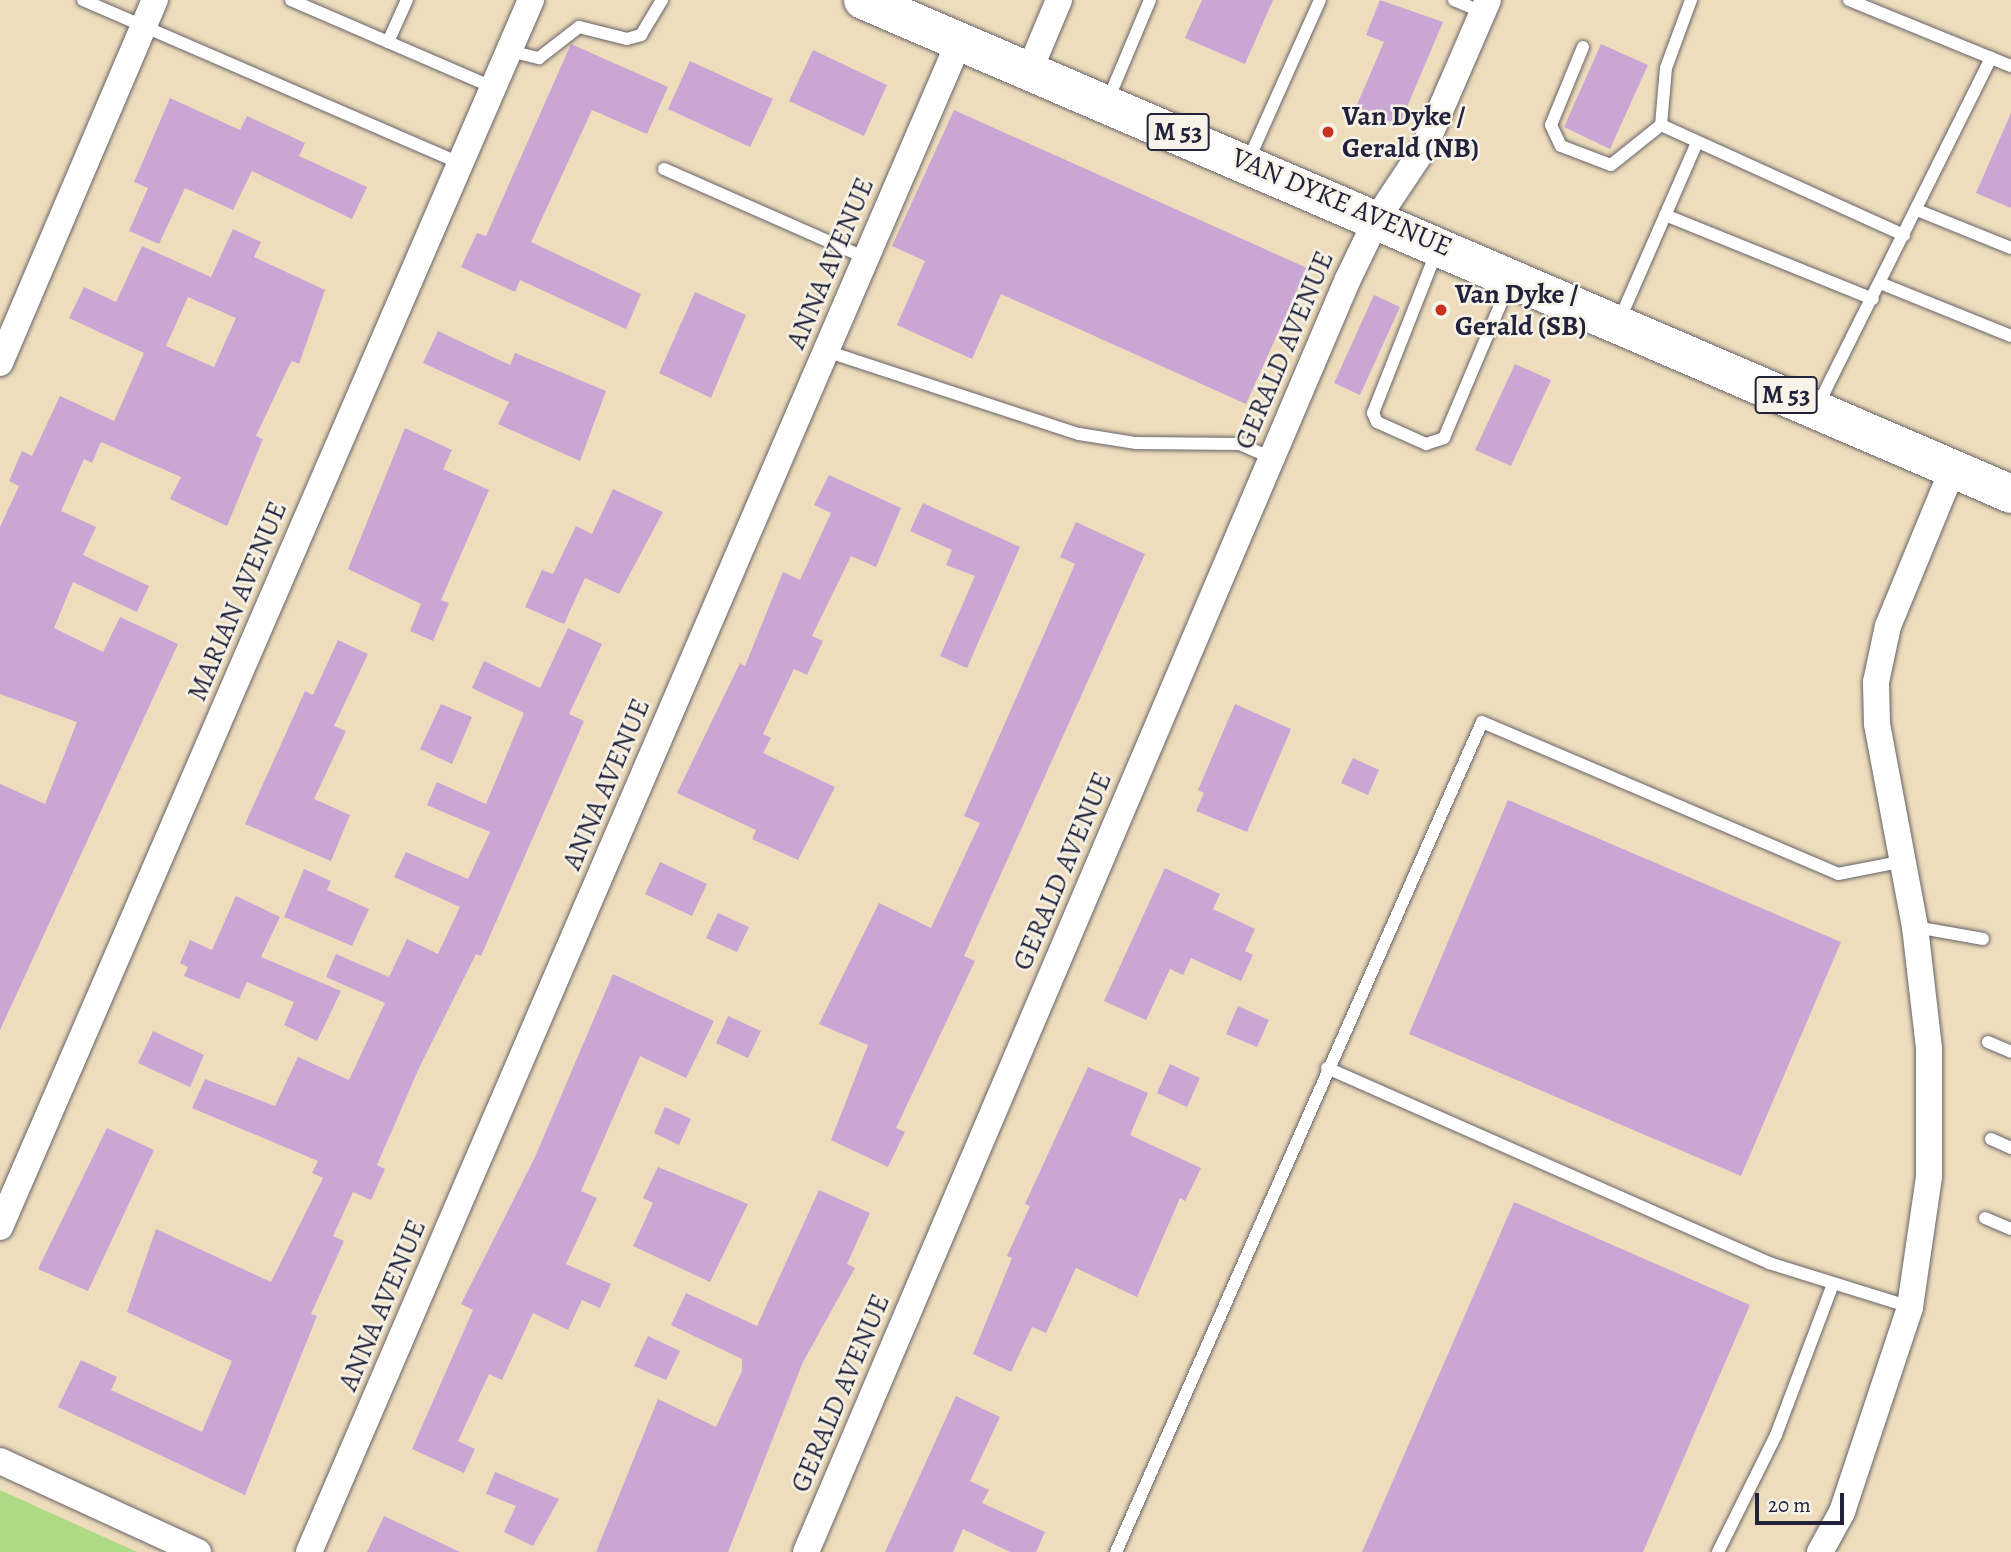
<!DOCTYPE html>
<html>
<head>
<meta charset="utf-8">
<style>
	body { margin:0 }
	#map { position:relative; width:2011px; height:1552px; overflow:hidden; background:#eeddbc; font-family:Alegreya,serif }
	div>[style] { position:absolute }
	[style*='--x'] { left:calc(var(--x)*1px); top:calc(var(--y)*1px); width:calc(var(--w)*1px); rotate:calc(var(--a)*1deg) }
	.green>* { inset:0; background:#afda85 }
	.building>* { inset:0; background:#caa6d5 }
	.roads { filter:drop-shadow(0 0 2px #696368) drop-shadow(0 0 2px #696368) }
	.lane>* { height:12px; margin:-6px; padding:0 6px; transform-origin:6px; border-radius:6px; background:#fff }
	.street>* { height:26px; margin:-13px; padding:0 13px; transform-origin:13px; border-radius:13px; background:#fff }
	.primary>* { height:38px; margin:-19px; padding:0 19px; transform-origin:19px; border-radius:19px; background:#fff }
	.dots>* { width:19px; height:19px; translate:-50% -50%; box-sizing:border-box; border:4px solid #f7f3e8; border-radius:50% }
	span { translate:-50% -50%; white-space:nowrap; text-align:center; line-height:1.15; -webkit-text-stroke:5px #f7f3e8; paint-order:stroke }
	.shield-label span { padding:2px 5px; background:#f7f3e8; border:2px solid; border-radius:5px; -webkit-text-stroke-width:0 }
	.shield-label { font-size:26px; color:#22223b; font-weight:700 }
	.poi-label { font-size:28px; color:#22223b; font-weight:700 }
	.left { translate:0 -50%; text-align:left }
	.street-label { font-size:28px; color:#22223b }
	.scale { position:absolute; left:1755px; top:1493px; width:89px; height:32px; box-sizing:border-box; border:4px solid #22223b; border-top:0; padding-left:9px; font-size:21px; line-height:24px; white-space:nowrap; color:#22223b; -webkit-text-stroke:5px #f7f3e8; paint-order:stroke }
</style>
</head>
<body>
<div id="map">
	<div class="green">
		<div style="clip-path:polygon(0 1490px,137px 1552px,0 1552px)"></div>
	</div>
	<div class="building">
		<div style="clip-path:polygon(1202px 0,1273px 0,1245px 64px,1185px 38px)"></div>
		<div style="clip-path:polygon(1380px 0,1443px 22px,1399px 126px,1356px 107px,1384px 42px,1366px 35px)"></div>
		<div style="clip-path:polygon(571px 44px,668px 87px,647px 134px,592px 110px,531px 242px,641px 294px,626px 329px,520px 280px,515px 292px,461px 267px,477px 233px,486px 236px)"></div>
		<div style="clip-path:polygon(1601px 44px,1648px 65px,1610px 149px,1564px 127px)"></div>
		<div style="clip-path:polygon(813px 50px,887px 85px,864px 136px,789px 101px)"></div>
		<div style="clip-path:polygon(690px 61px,773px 99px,750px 147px,668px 109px)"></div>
		<div style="clip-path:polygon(170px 98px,240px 130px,247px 116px,305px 143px,299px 156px,367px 187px,352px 219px,252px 171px,233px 210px,185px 188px,159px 244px,129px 231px,148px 188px,134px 182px)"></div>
		<div style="clip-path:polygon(954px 110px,1307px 268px,1246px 404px,1001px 294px,972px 359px,897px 325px,925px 261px,892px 246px)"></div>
		<div style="clip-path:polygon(2011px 113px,2011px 208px,1976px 193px)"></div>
		<div style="clip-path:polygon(evenodd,233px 229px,261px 242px,254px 257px,325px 290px,299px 364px,292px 361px,288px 368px,256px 436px,263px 439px,227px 526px,170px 499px,181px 477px,101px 442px,92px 463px,84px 459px,61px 511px,96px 527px,83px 555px,149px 586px,137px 612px,73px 582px,54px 628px,103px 652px,120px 617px,178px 644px,0 1030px,0 784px,45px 804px,77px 722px,0 694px,0 527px,19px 486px,9px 481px,22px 451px,32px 456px,60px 396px,114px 421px,144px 353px,69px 318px,84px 287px,116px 302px,142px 246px,211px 277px,233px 229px,188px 297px,236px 318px,214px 367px,166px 346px,188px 297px)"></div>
		<div style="clip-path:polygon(695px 292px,746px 315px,711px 398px,659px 373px)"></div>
		<div style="clip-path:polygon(1374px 295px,1400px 307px,1360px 395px,1334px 383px)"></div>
		<div style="clip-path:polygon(438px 331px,510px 365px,515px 353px,606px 391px,580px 461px,498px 424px,509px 402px,423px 363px)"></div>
		<div style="clip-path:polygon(1515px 364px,1551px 380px,1511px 466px,1475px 450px)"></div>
		<div style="clip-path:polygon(405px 428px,452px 450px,443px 469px,489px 490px,441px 600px,449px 603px,433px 641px,410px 631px,421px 604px,348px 569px)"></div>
		<div style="clip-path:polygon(829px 475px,901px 508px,876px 567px,851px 556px,812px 636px,823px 641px,807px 675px,794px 669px,763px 734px,771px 738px,763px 753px,835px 787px,798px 860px,752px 839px,756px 830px,677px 793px,740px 663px,745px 666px,783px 572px,800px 580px,831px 513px,814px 505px)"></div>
		<div style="clip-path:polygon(613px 489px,663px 512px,619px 594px,585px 578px,564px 624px,525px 607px,542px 570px,553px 574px,576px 526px,592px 534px)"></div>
		<div style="clip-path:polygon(923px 503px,1020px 547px,967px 668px,940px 656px,975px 576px,946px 565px,952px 550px,910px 531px)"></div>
		<div style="clip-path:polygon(1076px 522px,1145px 554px,964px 956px,975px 961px,896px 1128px,905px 1132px,888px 1167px,831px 1140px,868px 1045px,819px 1024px,879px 903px,931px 928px,980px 823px,964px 816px,1075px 564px,1060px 557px)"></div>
		<div style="clip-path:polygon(568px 628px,602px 644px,569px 714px,584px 721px,481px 956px,476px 954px,419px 1068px,377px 1165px,385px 1169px,371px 1200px,353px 1192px,333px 1236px,344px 1241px,311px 1314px,317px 1316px,245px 1495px,58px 1407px,81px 1360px,117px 1377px,111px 1390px,202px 1432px,232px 1361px,127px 1312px,156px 1229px,271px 1282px,323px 1178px,312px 1173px,318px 1161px,192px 1108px,205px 1079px,275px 1106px,298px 1057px,349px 1080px,385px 1003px,326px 977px,336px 954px,389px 977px,407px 939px,438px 954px,460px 907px,394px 877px,406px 852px,468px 879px,490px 832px,427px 805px,437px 782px,486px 804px,524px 713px,472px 688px,484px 661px,540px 688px)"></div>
		<div style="clip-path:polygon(338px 640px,368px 654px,334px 726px,346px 731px,314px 799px,350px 815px,331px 861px,245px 824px,305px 691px,313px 695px)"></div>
		<div style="clip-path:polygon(441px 704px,472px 717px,452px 764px,420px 749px)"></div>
		<div style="clip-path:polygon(1235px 704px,1291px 729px,1247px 832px,1196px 811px,1204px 793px,1198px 790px)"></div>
		<div style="clip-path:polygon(1353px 758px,1379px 770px,1368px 795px,1341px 783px)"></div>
		<div style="clip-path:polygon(1508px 800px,1841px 942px,1741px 1176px,1409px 1034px)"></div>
		<div style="clip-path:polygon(660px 862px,707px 884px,692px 916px,645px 894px)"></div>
		<div style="clip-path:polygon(1165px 868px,1220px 894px,1213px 909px,1255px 929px,1245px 951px,1253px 955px,1241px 981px,1191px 958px,1183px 975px,1170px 969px,1146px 1020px,1104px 1001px)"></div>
		<div style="clip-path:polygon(304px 869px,331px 881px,327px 890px,369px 909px,352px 946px,284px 917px)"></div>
		<div style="clip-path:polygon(236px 896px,280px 917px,261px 957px,341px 991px,317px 1041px,284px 1025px,294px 1002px,247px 982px,239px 999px,184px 976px,188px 967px,180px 963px,190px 940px,212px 950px)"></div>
		<div style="clip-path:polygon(718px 913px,749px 927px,737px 952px,706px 938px)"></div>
		<div style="clip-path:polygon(613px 974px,714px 1021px,686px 1078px,640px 1056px,581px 1191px,597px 1198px,566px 1264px,611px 1284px,600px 1308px,582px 1300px,568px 1330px,533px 1313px,502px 1380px,489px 1374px,458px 1441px,475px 1449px,464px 1473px,412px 1449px,473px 1310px,461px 1304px,535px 1157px)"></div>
		<div style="clip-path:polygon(1238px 1006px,1269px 1020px,1257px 1047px,1226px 1034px)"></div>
		<div style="clip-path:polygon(728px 1016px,761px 1031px,748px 1058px,716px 1043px)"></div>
		<div style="clip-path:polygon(153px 1031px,204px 1055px,190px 1087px,138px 1063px)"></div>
		<div style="clip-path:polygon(1170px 1064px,1200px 1078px,1187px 1107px,1157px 1093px)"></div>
		<div style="clip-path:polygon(1088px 1067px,1148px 1093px,1130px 1135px,1201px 1168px,1185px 1201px,1180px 1198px,1137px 1297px,1076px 1268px,1046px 1333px,1032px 1327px,1011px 1372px,973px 1354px,1012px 1258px,1007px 1256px,1030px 1206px,1025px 1204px)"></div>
		<div style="clip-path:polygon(665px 1107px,691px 1119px,679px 1145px,654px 1133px)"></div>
		<div style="clip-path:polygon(107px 1128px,154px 1150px,88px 1291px,38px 1269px)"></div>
		<div style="clip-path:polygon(658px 1167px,748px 1204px,710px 1282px,633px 1246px,653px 1203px,643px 1198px)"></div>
		<div style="clip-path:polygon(819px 1190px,870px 1213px,847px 1264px,855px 1268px,803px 1362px,728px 1552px,596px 1552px,658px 1399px,716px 1427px,742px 1371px,742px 1359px,671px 1325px,686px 1293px,757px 1326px)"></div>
		<div style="clip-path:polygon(1514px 1202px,1750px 1305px,1643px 1552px,1362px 1552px)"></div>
		<div style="clip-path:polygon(648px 1336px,680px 1351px,666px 1380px,634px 1366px)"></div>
		<div style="clip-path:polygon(956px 1396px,1000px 1417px,970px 1481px,989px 1490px,982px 1503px,1045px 1532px,1036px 1552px,1010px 1552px,963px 1529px,953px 1552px,885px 1552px)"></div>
		<div style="clip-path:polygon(495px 1472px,559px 1499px,533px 1546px,504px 1532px,516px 1506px,486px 1494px)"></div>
		<div style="clip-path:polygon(384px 1516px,460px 1552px,367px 1552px)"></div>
	</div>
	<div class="roads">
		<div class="lane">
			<div style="--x:83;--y:0;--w:411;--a:23.4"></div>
			<div style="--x:291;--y:0;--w:221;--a:23.4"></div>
			<div style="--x:1454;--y:0;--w:30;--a:23"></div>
			<div style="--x:1691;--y:0;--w:72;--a:110.2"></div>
			<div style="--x:1666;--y:68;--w:57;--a:95"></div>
			<div style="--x:1661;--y:125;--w:267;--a:24.4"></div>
			<div style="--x:1849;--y:0;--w:175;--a:22.2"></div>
			<div style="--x:388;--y:42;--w:46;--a:-65.7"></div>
			<div style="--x:1583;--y:47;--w:84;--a:112.3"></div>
			<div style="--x:1551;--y:125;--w:23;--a:65"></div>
			<div style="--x:1561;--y:146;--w:53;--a:20.8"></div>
			<div style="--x:1611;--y:165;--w:64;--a:-38.7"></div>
			<div style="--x:510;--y:51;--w:30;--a:14"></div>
			<div style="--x:539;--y:58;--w:51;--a:-37.8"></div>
			<div style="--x:579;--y:27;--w:49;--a:14"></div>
			<div style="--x:627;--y:39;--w:15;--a:-16"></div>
			<div style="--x:641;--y:35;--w:41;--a:-59"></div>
			<div style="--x:1108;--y:100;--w:108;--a:-67.2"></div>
			<div style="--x:1248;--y:161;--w:176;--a:-65.9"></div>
			<div style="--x:664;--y:169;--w:221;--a:23.8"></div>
			<div style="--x:1917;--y:210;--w:101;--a:22"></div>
			<div style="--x:1665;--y:215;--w:224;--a:22"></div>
			<div style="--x:1436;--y:253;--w:172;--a:111.5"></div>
			<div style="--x:1373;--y:413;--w:10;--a:66"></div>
			<div style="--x:1377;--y:422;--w:54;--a:24.2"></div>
			<div style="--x:1426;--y:444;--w:19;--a:-18"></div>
			<div style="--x:1444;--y:438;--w:169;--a:-67.1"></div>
			<div style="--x:1880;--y:283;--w:141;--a:22"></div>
			<div style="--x:1619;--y:321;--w:192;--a:-66.4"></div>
			<div style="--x:826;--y:351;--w:266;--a:18.2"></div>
			<div style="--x:1079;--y:434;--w:58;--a:9"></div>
			<div style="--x:1136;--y:443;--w:104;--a:0.6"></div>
			<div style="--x:1240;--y:444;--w:35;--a:24"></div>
			<div style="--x:1818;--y:405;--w:388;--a:-63.5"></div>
			<div style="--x:1915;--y:927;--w:69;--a:10"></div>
			<div style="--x:1988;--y:1042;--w:25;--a:23"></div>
			<div style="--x:1327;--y:1068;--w:483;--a:23.8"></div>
			<div style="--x:1769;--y:1263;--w:148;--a:17.3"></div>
			<div style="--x:1991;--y:1139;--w:22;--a:24"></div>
			<div style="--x:1985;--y:1218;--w:28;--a:23"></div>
			<div style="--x:1116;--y:1552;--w:907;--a:-66.2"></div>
			<div style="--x:1482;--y:722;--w:387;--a:23.1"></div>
			<div style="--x:1838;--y:874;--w:62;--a:-11.1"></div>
			<div style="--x:1718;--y:1552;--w:131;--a:-63.6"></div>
			<div style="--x:1776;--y:1435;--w:158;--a:-69.3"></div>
		</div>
		<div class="street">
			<div style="--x:1030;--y:69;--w:75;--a:-67.2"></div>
			<div style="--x:0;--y:363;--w:395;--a:-66.9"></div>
			<div style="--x:0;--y:1227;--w:1337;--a:-66.6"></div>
			<div style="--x:0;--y:1461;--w:218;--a:24.7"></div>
			<div style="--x:309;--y:1552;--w:1646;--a:-66.71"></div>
			<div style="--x:806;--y:1552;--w:1384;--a:-66.94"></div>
			<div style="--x:1348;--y:279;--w:69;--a:-64.2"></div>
			<div style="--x:1378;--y:217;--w:83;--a:-56.3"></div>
			<div style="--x:1424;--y:148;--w:161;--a:-66.6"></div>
			<div style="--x:1820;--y:1552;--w:46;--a:-61.2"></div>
			<div style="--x:1842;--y:1512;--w:216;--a:-71.6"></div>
			<div style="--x:1910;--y:1307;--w:131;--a:-81.7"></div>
			<div style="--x:1929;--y:1177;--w:129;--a:-90"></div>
			<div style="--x:1929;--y:1048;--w:122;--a:-96.6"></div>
			<div style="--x:1915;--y:927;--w:207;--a:-100.6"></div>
			<div style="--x:1877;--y:724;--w:42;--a:-91.4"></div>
			<div style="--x:1876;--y:682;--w:57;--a:-77.9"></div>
			<div style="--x:1888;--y:626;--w:171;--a:-67.6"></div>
		</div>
		<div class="primary">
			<div style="--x:863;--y:0;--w:1250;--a:23.28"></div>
		</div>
	</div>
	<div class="dots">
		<div style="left:1328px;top:132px;background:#c8321e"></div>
		<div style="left:1441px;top:310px;background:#c8321e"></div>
	</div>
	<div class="shield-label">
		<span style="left:1178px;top:132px">M 53</span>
		<span style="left:1786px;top:395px">M 53</span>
	</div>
	<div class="poi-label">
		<span class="left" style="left:1342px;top:132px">Van Dyke /<br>Gerald (NB)</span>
		<span class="left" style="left:1455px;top:310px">Van Dyke /<br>Gerald (SB)</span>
	</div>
	<div class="street-label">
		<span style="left:1342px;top:202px;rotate:23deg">VAN DYKE AVENUE</span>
		<span style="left:830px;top:263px;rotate:-67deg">ANNA AVENUE</span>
		<span style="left:1284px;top:350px;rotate:-67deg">GERALD AVENUE</span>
		<span style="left:237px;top:601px;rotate:-67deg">MARIAN AVENUE</span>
		<span style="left:606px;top:784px;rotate:-67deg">ANNA AVENUE</span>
		<span style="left:1062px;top:871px;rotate:-67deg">GERALD AVENUE</span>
		<span style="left:382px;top:1305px;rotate:-67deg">ANNA AVENUE</span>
		<span style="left:840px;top:1393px;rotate:-67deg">GERALD AVENUE</span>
	</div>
	<div class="scale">20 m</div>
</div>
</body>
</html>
